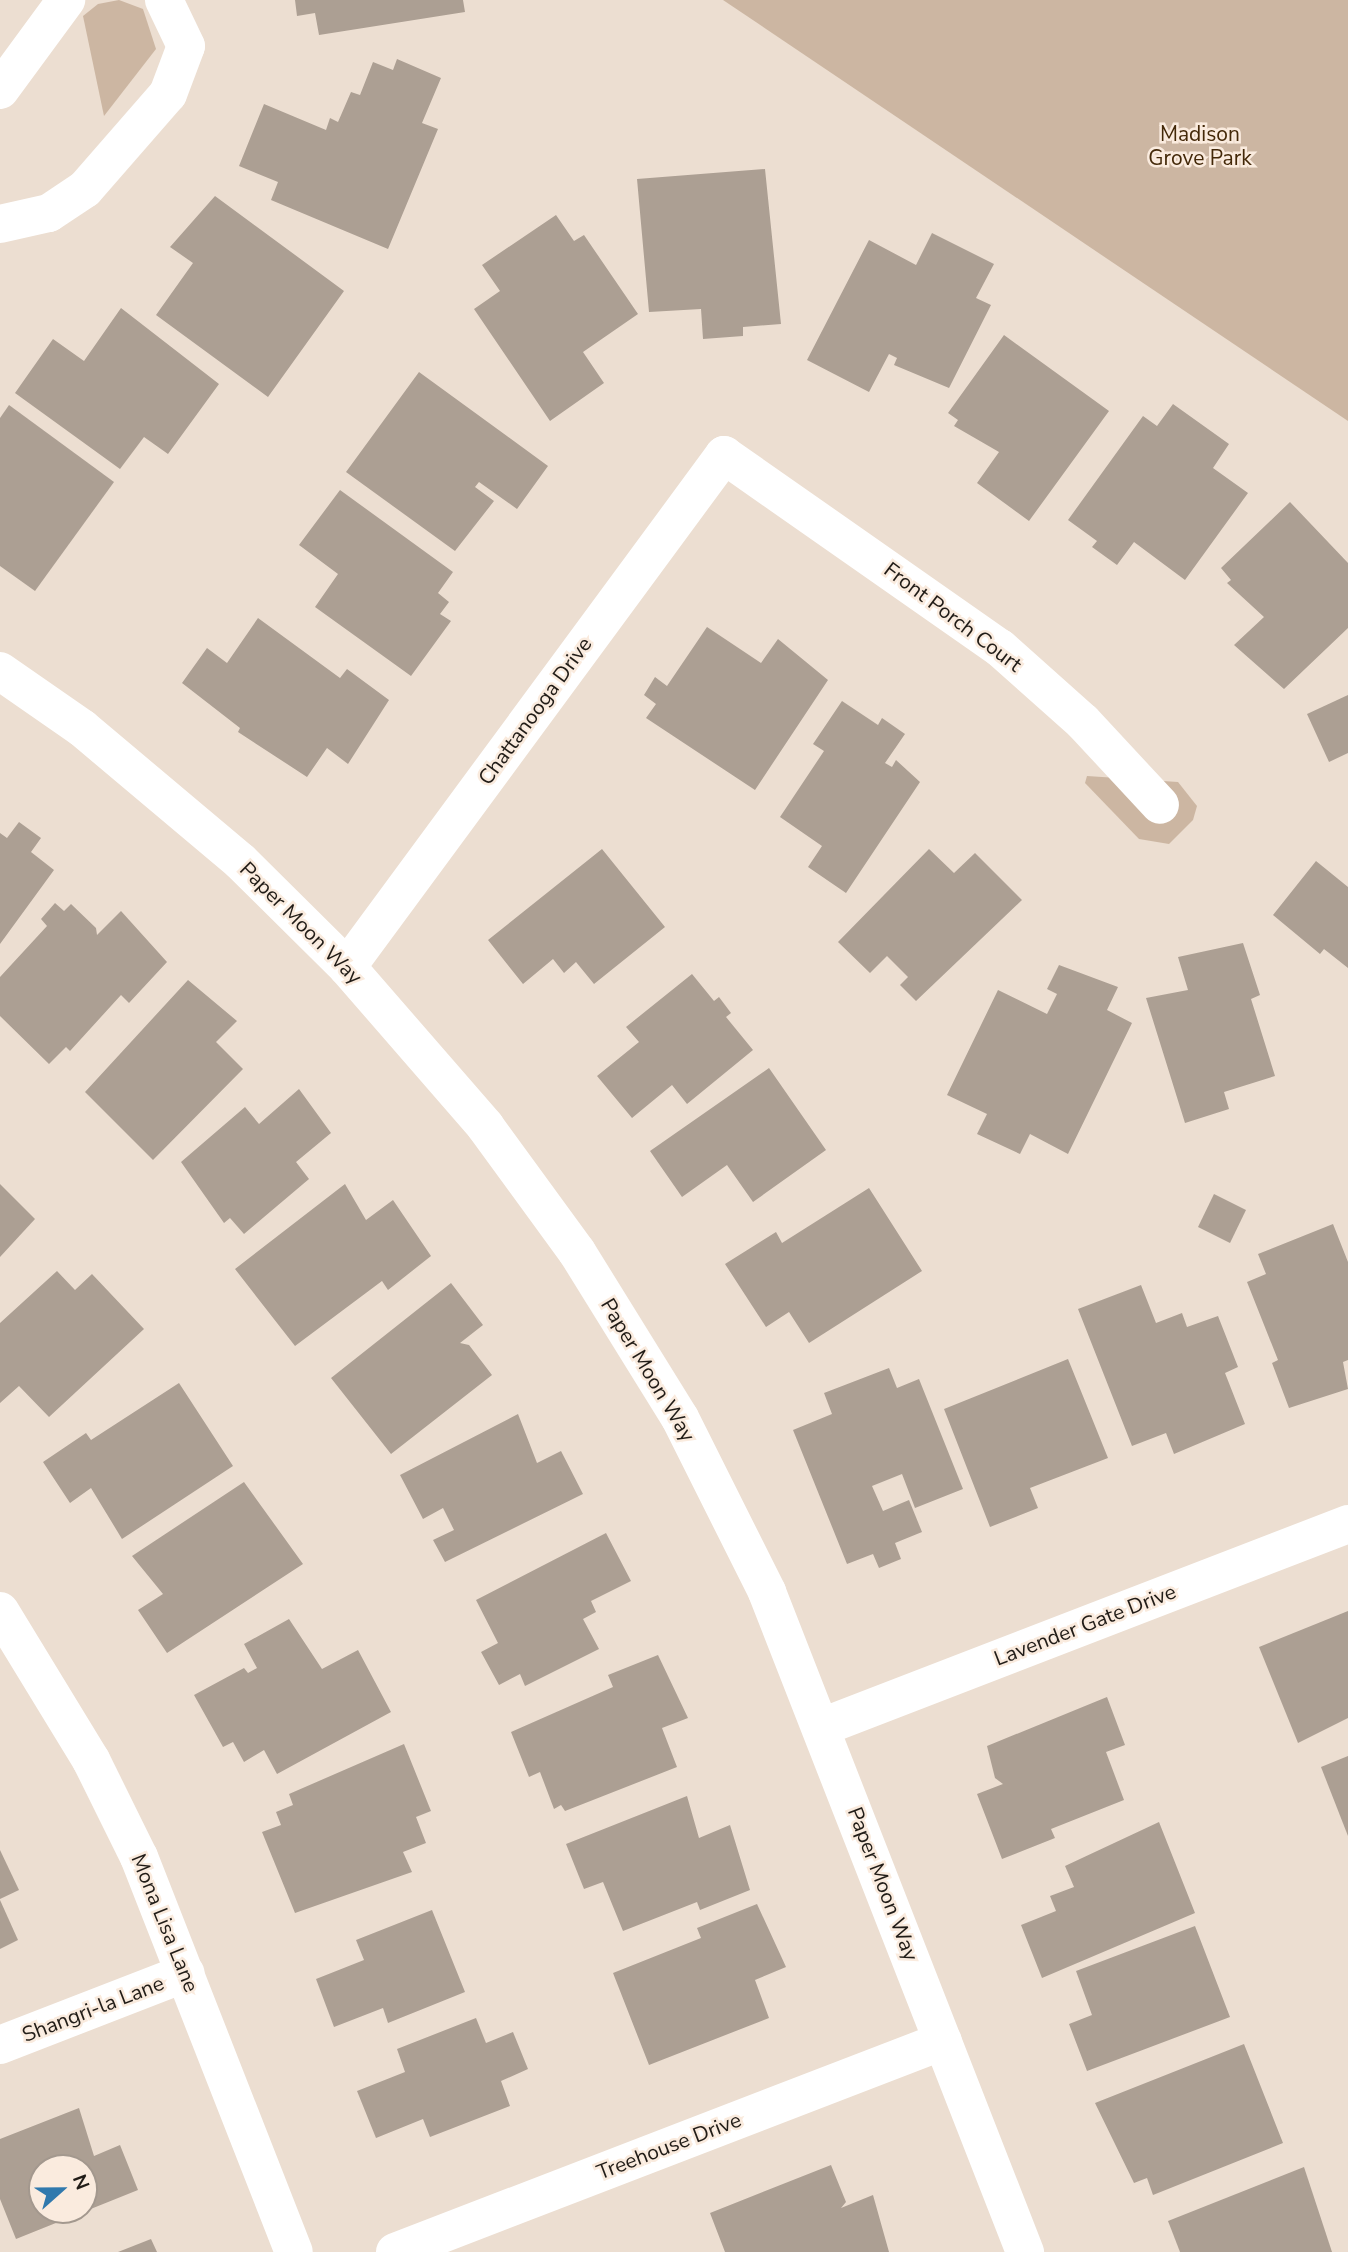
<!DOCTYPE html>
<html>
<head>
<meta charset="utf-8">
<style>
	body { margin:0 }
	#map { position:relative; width:1348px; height:2252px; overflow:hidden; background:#ecded1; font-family:"Nunito Sans",sans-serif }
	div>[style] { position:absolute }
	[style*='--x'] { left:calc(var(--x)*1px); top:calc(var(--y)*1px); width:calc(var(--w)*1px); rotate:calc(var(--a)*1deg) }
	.green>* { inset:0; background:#ccb6a2 }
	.building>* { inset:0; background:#ac9f93 }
	.minor>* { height:38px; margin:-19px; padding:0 19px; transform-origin:19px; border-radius:19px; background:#fff }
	span { translate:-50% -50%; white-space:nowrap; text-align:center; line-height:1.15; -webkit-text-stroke:5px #faebde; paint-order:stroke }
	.park-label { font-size:21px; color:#432808 }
	.street-label { font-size:21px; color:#211c17 }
	.north { position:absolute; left:28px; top:2154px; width:70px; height:70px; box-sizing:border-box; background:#faebde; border:2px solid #a3988e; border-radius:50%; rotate:69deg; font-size:19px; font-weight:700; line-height:28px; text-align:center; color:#211c17 }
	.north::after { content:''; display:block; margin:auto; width:24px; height:32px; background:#3079ad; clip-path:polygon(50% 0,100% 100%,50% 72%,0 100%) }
</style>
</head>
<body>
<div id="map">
	<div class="green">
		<div style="clip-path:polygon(119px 0,143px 9px,156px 49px,104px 116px,83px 16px,98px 4px)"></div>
		<div style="clip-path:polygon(723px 0,1348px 0,1348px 421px)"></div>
		<div style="clip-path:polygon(1087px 776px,1178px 782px,1197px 806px,1193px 820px,1169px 844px,1139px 839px,1085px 783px)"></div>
	</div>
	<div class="building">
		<div style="clip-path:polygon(295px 0,463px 0,465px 12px,319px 35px,315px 13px,297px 16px)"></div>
		<div style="clip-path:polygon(397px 59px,441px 78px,422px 123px,438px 129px,388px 249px,271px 200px,278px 182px,239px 166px,264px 104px,326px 130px,330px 118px,338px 122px,351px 92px,360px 95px,373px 62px,393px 70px)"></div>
		<div style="clip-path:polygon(765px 169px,781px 324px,743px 327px,743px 336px,703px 339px,701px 309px,649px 312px,637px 179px)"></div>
		<div style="clip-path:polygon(215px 196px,344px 291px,268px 397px,156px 315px,193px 263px,170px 247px)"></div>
		<div style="clip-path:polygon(556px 215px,574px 241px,584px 235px,638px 314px,583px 352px,604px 383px,550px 421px,474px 309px,500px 291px,482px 265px)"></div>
		<div style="clip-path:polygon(932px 233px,994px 264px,976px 298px,991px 305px,949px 388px,894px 365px,897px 358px,889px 354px,869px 392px,807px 360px,869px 240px,916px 265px)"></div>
		<div style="clip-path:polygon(121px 308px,219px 384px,168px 454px,144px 437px,120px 469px,15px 393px,53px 339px,84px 361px)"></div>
		<div style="clip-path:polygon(1004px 335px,1109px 411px,1029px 521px,977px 483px,999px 452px,954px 426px,958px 420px,948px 413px)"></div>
		<div style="clip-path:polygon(419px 372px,548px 466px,517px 509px,479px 482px,475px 487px,494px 501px,455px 551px,346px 472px)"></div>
		<div style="clip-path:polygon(1173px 404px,1229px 444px,1213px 468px,1248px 493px,1185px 580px,1134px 542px,1117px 565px,1092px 547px,1097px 541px,1068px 520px,1143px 416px,1157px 426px)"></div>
		<div style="clip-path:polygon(9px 405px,114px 482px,35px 591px,0 566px,0 418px)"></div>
		<div style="clip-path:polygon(340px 490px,453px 572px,438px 593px,449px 602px,440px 614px,451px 621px,411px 676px,315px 607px,338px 574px,299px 545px)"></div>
		<div style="clip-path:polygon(1290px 502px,1348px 563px,1348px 628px,1284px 689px,1234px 645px,1264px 617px,1227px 583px,1231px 580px,1221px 568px)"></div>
		<div style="clip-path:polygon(258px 618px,340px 678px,347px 669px,389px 700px,348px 764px,327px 748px,307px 777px,238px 732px,240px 728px,182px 683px,207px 648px,227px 663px)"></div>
		<div style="clip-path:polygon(707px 627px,761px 663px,778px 639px,828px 680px,755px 790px,646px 718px,656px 704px,644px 695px,655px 677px,667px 686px)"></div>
		<div style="clip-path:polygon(1348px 695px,1348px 753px,1329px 762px,1307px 714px)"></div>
		<div style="clip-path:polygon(842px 701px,878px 725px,882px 718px,905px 734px,885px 763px,892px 767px,896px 760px,920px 782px,846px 893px,808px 867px,822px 846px,780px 817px,824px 751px,813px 744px)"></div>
		<div style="clip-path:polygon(19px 822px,41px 838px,31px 852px,54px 870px,0 944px,0 833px,7px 838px)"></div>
		<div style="clip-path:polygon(602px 849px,665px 927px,594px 984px,576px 962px,564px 973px,553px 959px,523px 984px,488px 940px)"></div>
		<div style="clip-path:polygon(929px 849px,954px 873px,975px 853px,1022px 900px,916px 1001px,900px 985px,908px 977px,887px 956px,870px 973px,838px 942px)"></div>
		<div style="clip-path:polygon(1316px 861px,1348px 887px,1348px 968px,1324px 949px,1320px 954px,1273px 915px)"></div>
		<div style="clip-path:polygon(55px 903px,64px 911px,71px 904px,96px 928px,97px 935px,121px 911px,167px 962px,129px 1003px,121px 995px,70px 1051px,66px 1047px,49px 1064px,0 1016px,0 977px,47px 926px,41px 919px)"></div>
		<div style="clip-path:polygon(1243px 943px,1260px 995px,1251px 999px,1275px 1076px,1224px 1092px,1229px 1109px,1185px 1123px,1146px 998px,1188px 990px,1178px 957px)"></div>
		<div style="clip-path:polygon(1059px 965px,1118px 987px,1107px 1010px,1132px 1023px,1068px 1154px,1030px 1134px,1020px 1154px,977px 1134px,987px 1114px,947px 1095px,998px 990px,1047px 1014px,1057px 994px,1047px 989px)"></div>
		<div style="clip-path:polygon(692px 974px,714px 1001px,719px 997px,731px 1013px,726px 1017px,753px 1050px,687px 1104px,672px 1085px,632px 1118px,597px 1076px,639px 1042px,626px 1027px)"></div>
		<div style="clip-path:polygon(188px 980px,237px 1021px,216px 1042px,243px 1069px,153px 1160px,85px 1092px)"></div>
		<div style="clip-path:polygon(769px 1068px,826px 1150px,753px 1202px,727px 1165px,682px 1197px,650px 1151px)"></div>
		<div style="clip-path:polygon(299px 1089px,331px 1133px,296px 1162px,309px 1179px,244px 1234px,230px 1218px,224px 1223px,181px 1162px,245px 1107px,259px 1124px)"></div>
		<div style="clip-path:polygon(0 1184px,35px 1219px,0 1257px)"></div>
		<div style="clip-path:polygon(345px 1184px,366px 1220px,393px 1200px,431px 1256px,388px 1290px,382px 1281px,295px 1346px,235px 1269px)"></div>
		<div style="clip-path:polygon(869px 1188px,922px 1271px,809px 1343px,789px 1312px,766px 1327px,725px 1264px,776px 1232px,782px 1243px)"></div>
		<div style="clip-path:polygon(1214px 1194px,1246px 1210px,1230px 1243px,1198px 1227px)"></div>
		<div style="clip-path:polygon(1333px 1224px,1348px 1262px,1348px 1360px,1343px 1362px,1348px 1389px,1289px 1408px,1272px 1363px,1278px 1360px,1247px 1282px,1266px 1274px,1258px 1254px)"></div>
		<div style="clip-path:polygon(57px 1271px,75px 1290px,92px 1274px,144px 1329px,49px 1417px,19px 1386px,0 1403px,0 1323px)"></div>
		<div style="clip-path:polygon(451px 1283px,483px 1325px,460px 1343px,469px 1345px,492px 1375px,391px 1454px,331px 1378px)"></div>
		<div style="clip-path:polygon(1141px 1285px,1156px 1323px,1182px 1313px,1187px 1327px,1218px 1316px,1238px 1367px,1225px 1373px,1245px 1424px,1174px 1454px,1166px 1433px,1132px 1446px,1078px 1309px)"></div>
		<div style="clip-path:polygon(1068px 1359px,1108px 1458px,1030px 1488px,1038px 1508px,990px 1527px,944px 1409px)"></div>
		<div style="clip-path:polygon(889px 1368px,897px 1388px,919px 1379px,963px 1489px,915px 1508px,902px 1474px,872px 1486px,883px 1511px,909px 1500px,922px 1532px,895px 1543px,901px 1559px,879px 1568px,873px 1554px,847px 1564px,793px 1430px,832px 1414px,824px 1393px)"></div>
		<div style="clip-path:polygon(179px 1383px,233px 1466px,122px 1539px,91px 1488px,70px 1503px,43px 1462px,86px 1433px,91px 1440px)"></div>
		<div style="clip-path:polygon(518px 1414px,537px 1463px,561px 1451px,583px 1494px,445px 1562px,433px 1540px,454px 1530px,443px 1508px,423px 1519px,400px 1475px)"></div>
		<div style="clip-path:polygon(244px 1482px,303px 1564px,167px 1653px,138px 1610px,163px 1594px,132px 1556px)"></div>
		<div style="clip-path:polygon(606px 1533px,631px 1581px,591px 1601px,596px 1612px,583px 1619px,599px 1649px,525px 1686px,520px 1674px,499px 1685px,481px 1652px,498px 1643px,476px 1600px)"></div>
		<div style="clip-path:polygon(1348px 1611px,1348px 1718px,1298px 1743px,1259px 1647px)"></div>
		<div style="clip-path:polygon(289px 1619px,322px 1669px,358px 1650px,391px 1712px,277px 1774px,264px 1750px,244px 1762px,233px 1742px,223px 1747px,194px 1695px,244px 1668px,248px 1673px,257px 1668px,244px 1644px)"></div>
		<div style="clip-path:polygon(658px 1655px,688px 1718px,662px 1728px,677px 1767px,565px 1811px,561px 1805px,554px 1809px,540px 1772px,529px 1777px,511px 1732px,613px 1687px,608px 1675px)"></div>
		<div style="clip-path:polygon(1107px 1697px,1125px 1745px,1106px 1752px,1124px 1800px,1051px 1829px,1055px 1838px,1002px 1859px,977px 1794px,1003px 1784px,995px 1778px,987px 1746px)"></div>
		<div style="clip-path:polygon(404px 1744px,431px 1811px,416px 1817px,426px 1843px,403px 1852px,412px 1872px,295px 1913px,262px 1832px,281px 1825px,276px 1812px,293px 1805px,289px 1794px)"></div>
		<div style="clip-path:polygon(1348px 1756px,1348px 1836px,1321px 1767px)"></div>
		<div style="clip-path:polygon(687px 1796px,699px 1838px,730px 1825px,750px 1890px,700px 1910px,697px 1902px,623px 1931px,603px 1882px,584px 1889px,566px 1844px)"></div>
		<div style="clip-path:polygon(1159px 1822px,1195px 1913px,1042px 1978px,1021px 1925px,1056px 1911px,1050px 1896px,1074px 1887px,1065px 1866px)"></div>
		<div style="clip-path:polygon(0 1850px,19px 1890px,0 1899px)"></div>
		<div style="clip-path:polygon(0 1900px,18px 1940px,0 1949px)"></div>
		<div style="clip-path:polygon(757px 1904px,786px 1967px,755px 1980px,769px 2018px,649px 2065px,613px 1973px,701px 1938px,697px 1928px)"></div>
		<div style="clip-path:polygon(432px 1910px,465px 1992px,388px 2023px,383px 2008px,334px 2027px,316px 1979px,364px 1960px,356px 1940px)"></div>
		<div style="clip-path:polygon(1195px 1926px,1230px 2017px,1087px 2071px,1069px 2024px,1092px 2015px,1076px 1971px)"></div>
		<div style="clip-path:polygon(476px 2018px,486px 2043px,513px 2032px,528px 2069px,501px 2081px,510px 2106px,430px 2137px,423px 2119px,376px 2138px,357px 2091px,405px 2072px,397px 2049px)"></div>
		<div style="clip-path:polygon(1244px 2044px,1283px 2143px,1153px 2195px,1147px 2178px,1134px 2183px,1095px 2103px)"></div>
		<div style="clip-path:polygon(evenodd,79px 2108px,94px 2156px,120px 2145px,138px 2190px,16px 2239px,0 2199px,0 2139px,79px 2108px,42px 2168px,84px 2168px,84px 2210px,42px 2210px,42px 2168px)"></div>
		<div style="clip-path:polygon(831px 2165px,846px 2202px,841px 2208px,873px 2195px,889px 2252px,725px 2252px,710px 2213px)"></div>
		<div style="clip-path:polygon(1304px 2167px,1332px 2252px,1180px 2252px,1168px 2221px)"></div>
		<div style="clip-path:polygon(151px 2239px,157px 2252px,118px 2252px)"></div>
	</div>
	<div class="minor">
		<div style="--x:0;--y:90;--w:112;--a:-53.7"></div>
		<div style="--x:0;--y:224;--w:50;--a:-12.7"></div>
		<div style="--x:49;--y:213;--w:43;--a:-33.7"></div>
		<div style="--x:85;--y:189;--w:126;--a:-48.9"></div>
		<div style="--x:168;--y:94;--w:51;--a:-69.4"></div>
		<div style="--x:186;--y:46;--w:51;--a:-115.6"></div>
		<div style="--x:0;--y:671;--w:100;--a:34.8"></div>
		<div style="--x:82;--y:728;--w:207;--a:40.1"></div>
		<div style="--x:240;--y:861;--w:151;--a:44.7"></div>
		<div style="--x:347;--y:967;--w:211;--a:49"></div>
		<div style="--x:485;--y:1126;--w:156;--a:53.9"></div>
		<div style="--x:577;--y:1252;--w:195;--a:58.2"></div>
		<div style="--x:680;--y:1418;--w:195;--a:63.4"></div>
		<div style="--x:767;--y:1592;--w:709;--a:68.65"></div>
		<div style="--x:347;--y:967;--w:636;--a:-53.63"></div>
		<div style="--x:724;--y:455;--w:337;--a:35"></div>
		<div style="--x:1000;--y:648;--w:111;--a:41.7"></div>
		<div style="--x:1083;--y:722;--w:113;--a:47.1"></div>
		<div style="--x:0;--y:1611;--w:175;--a:58.6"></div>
		<div style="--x:91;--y:1760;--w:108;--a:63.7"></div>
		<div style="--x:139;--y:1857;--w:424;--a:68.6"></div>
		<div style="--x:822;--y:1727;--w:564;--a:-21.1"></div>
		<div style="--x:0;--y:2045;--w:199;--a:-21.2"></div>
		<div style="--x:395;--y:2252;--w:587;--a:-21.06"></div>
	</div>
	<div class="park-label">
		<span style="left:1200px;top:146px">Madison<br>Grove Park</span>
	</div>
	<div class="street-label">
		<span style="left:953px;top:617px;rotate:37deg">Front Porch Court</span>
		<span style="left:535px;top:711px;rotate:-54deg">Chattanooga Drive</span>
		<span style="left:301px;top:923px;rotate:45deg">Paper Moon Way</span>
		<span style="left:648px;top:1370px;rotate:59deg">Paper Moon Way</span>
		<span style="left:1085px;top:1625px;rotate:-21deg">Lavender Gate Drive</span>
		<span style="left:883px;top:1884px;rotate:69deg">Paper Moon Way</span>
		<span style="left:165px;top:1923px;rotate:68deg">Mona Lisa Lane</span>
		<span style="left:93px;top:2009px;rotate:-21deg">Shangri-la Lane</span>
		<span style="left:669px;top:2146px;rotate:-21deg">Treehouse Drive</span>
	</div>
	<div class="north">N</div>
</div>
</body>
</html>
